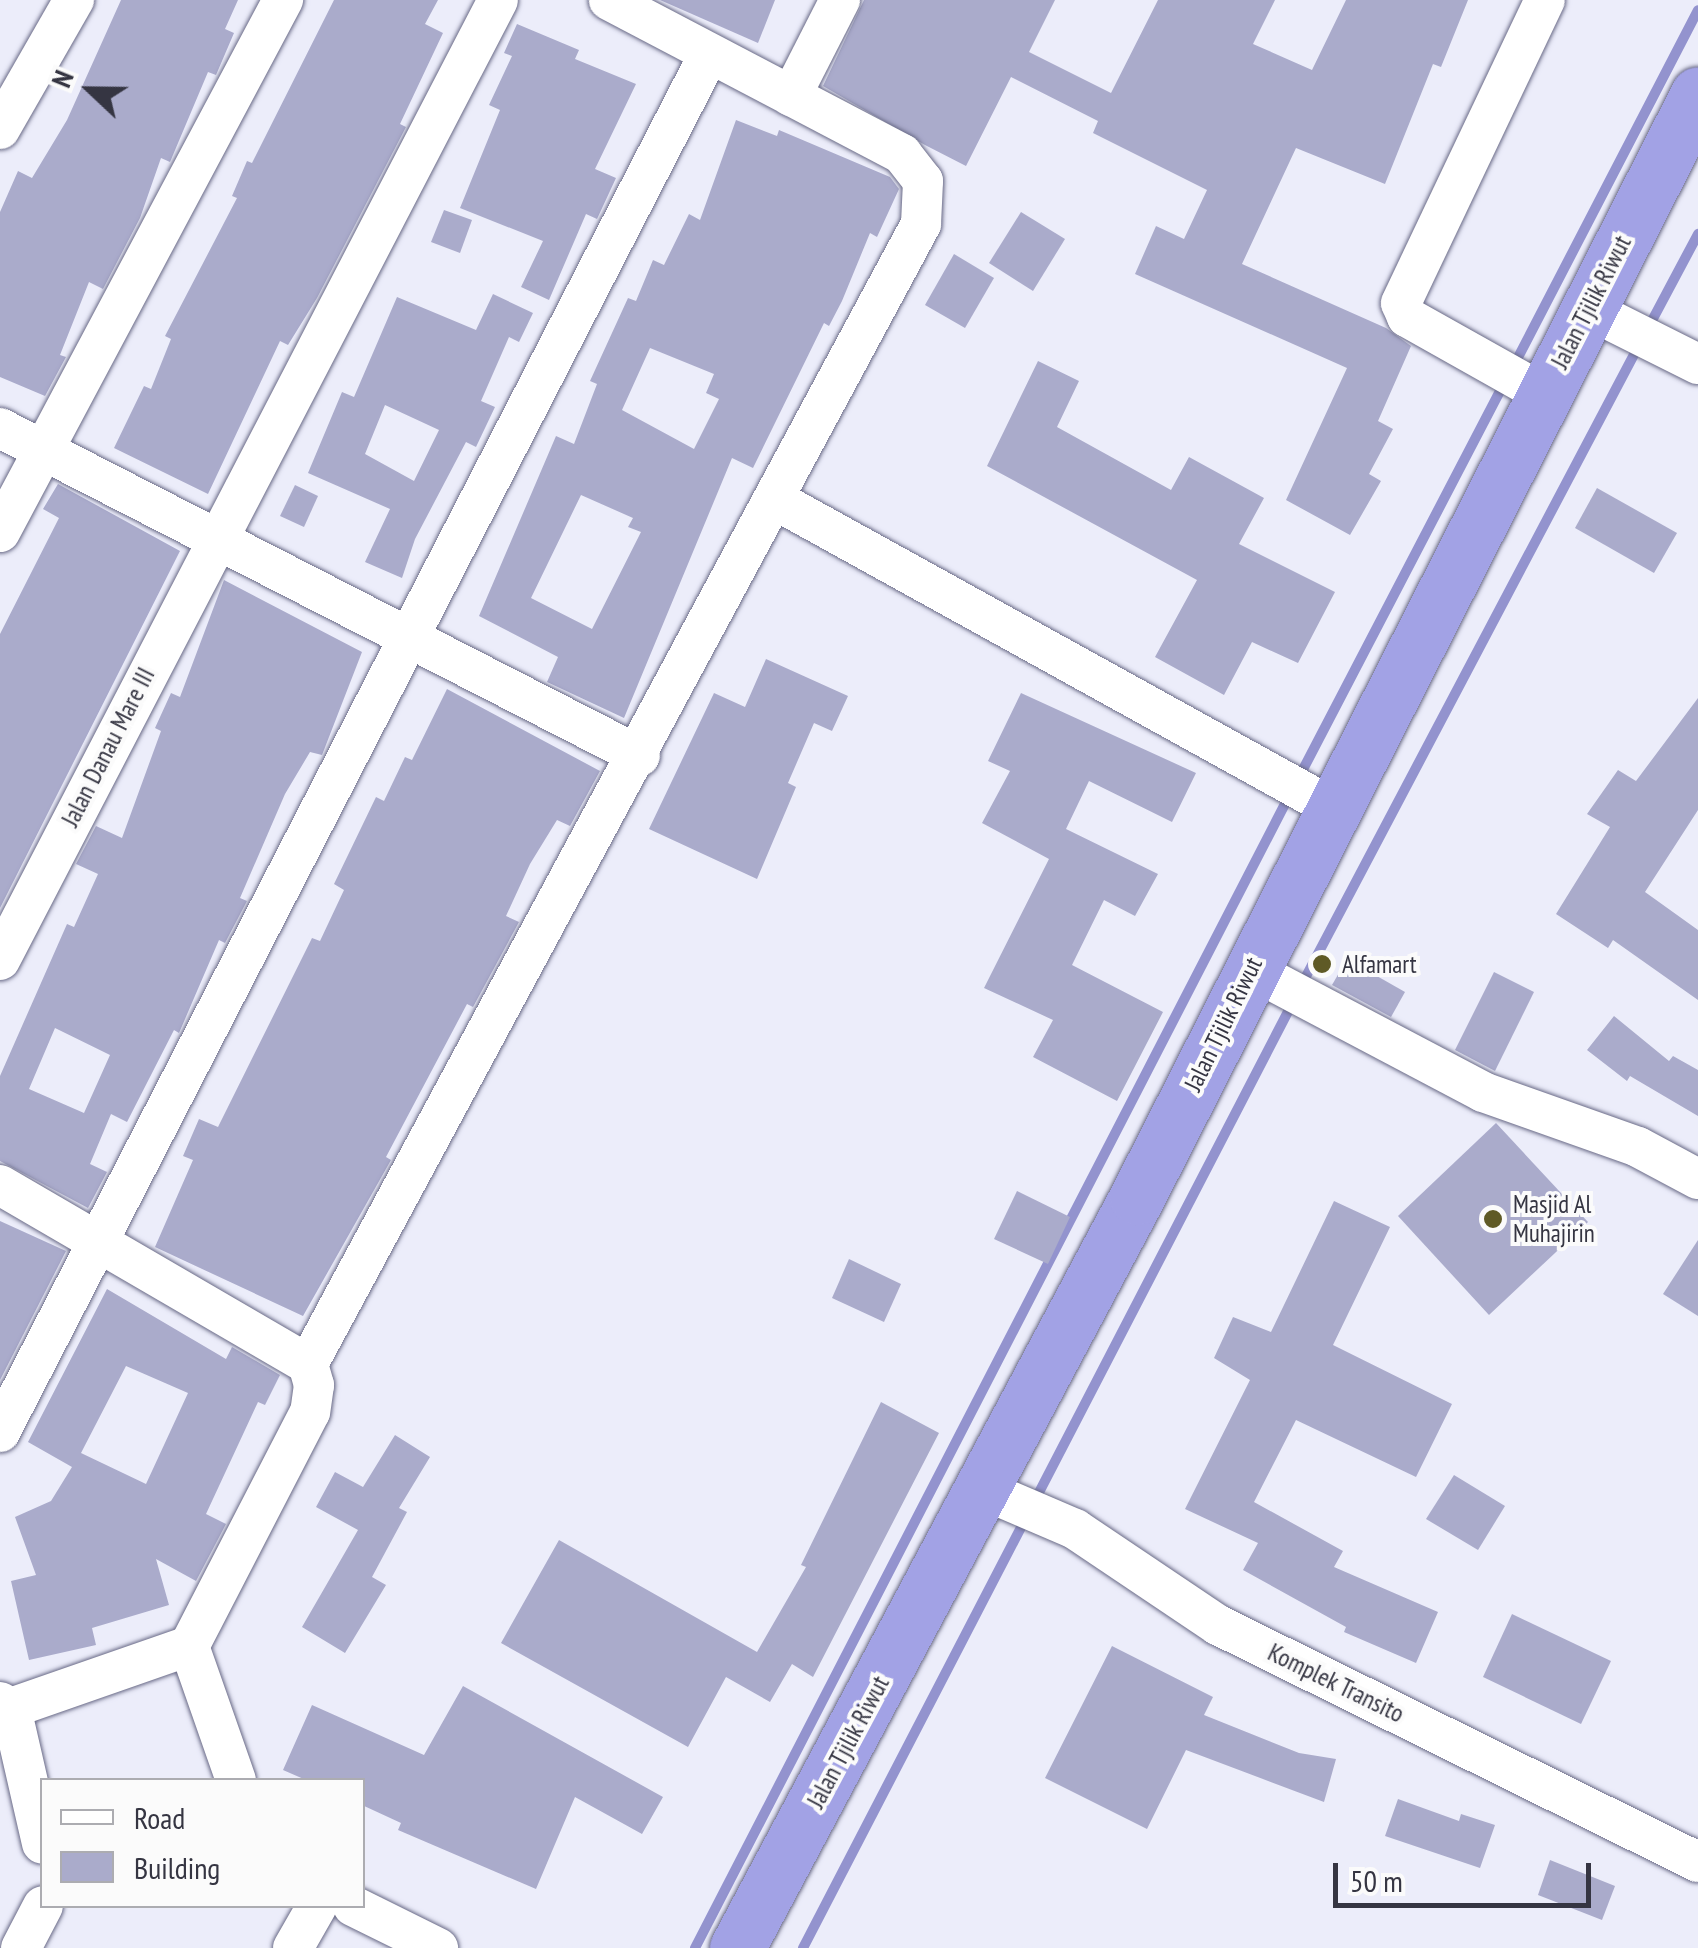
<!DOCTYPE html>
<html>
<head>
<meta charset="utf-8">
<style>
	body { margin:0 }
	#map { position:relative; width:1698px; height:1948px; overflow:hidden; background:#ecedfa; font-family:"PT Sans Narrow",sans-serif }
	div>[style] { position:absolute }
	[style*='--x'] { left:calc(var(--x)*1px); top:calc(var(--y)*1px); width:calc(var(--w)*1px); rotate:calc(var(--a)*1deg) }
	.stream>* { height:10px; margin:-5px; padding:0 5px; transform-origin:5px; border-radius:5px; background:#9393ce }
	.building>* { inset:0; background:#aaabcb }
	.roads { filter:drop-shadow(0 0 2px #686986) drop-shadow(0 0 2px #686986) }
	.street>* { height:40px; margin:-20px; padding:0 20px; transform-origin:20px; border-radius:20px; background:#fff }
	.highway>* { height:55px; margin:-27.5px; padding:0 27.5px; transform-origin:27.5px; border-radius:27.5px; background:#a2a2e5 }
	.dots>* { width:28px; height:28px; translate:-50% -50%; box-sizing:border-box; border:5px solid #fbfbfb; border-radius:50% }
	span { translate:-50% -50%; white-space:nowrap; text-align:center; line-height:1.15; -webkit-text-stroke:8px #fbfbfb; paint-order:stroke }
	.street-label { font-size:25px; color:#353542 }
	.poi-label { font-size:25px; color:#353542 }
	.left { translate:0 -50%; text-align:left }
	.legend { position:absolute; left:40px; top:1778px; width:325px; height:130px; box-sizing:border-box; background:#fbfbfb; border:2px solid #acacb1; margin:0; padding:12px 18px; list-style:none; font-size:30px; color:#353542 }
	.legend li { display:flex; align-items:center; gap:20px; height:50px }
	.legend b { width:50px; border:2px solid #acacb1 }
	.north { position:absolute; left:40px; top:40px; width:100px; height:100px; -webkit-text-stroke:8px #fbfbfb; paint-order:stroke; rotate:292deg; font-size:28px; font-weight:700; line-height:40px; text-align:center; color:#353542 }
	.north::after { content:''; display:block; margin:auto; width:35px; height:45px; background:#353542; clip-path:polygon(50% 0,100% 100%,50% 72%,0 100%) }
	.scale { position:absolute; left:1333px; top:1863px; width:258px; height:45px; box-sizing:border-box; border:5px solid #353542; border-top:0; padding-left:12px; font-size:30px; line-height:35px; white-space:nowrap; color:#353542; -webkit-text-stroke:8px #fbfbfb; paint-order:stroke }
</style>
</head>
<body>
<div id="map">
	<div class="stream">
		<div style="--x:1647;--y:330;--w:109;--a:-62"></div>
		<div style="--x:1512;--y:369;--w:404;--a:-62.6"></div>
		<div style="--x:1297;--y:781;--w:448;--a:-62.5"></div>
		<div style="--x:1302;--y:984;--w:722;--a:-62.19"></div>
		<div style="--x:1033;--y:1504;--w:568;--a:-62.62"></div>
		<div style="--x:695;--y:1948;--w:1296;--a:-62.72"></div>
		<div style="--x:803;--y:1948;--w:483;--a:-62.6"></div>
	</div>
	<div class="building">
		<div style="clip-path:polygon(121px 0,238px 0,225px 29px,234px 33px,216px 75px,208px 72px,170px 162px,161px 158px,140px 218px,103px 289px,89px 282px,60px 355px,66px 357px,45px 396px,0 377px,0 212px,18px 171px,32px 178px,67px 120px)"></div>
		<div style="clip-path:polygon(334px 0,438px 0,425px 24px,443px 33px,400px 124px,406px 127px,317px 298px,288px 345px,280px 341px,208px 494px,114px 448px,144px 386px,151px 389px,171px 339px,165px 336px,237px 198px,232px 196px,247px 161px,252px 163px)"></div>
		<div style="clip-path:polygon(660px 0,775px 0,758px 43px)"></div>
		<div style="clip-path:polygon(864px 0,1055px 0,1029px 52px,1111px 93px,1158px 0,1275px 0,1253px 44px,1312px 70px,1346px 0,1468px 0,1441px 67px,1433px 64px,1385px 184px,1296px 148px,1242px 264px,1386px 328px,1411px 346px,1378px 421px,1393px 429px,1369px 474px,1381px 481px,1350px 535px,1286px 500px,1347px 368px,1135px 274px,1156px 226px,1184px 239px,1207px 190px,1093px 133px,1098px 121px,1011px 77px,966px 166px,925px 145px,823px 86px)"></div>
		<div style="clip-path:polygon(517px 24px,579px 50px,575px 59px,636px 84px,595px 169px,616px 178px,597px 219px,586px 214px,549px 300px,521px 287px,543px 241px,460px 208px,500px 110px,489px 105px,512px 56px,504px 53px)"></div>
		<div style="clip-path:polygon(evenodd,736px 120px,777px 136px,779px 130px,890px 177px,899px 189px,877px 237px,870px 233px,842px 301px,829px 326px,824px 323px,753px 468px,732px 458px,624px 718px,547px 682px,558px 657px,479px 616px,556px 436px,574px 444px,597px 384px,590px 381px,628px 298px,636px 301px,653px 260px,664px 265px,689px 214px,700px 220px,736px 120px,650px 348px,714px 374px,706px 393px,719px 399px,694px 449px,622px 410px,650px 348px,736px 120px,581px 495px,633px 518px,628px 527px,641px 532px,592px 629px,531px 598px,581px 495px)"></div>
		<div style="clip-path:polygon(444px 210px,472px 220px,460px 253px,431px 242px)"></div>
		<div style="clip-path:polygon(1021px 212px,1065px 239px,1033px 291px,989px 263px)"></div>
		<div style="clip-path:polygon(954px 254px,994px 278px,965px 328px,925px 305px)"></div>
		<div style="clip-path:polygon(evenodd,493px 294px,533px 313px,519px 342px,509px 337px,481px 401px,495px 407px,476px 447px,466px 442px,415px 539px,402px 578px,365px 562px,390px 509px,308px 473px,342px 392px,354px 397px,397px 297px,476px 330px,493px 294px,385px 405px,439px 430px,414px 481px,365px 454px,385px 405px)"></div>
		<div style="clip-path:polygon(1038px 361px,1079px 381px,1057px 427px,1171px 490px,1189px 457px,1264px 498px,1239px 544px,1335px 592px,1298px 663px,1252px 642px,1224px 695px,1155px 657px,1197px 580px,987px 466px)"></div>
		<div style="clip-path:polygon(58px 484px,180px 551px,0 908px,0 634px,59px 518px,43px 509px)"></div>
		<div style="clip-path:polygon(295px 485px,318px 496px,304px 527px,280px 516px)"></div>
		<div style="clip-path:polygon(1597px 488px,1677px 533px,1654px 573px,1575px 528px)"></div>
		<div style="clip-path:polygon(evenodd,224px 580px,362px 652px,322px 755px,310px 752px,285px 794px,240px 898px,247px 901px,225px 943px,219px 940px,179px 1033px,174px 1030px,127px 1122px,111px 1114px,90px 1164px,107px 1172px,88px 1208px,0 1161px,0 1076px,67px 924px,74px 927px,98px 874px,76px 864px,96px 826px,122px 838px,161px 731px,155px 728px,171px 693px,180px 697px,224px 580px,55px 1028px,110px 1055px,84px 1113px,29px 1089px,55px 1028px)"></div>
		<div style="clip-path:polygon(766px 659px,848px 696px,832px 731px,814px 723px,788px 783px,796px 787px,757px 879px,649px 829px,714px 693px,745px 707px)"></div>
		<div style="clip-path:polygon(447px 689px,600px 771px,570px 826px,557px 820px,530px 864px,506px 916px,519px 922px,473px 1007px,467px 1004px,386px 1157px,391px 1160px,303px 1316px,155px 1247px,193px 1160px,183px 1156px,199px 1119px,218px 1127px,312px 938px,320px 941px,344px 890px,334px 884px,376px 797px,384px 801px,405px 757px,412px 760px)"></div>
		<div style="clip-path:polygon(1021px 693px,1196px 773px,1172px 822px,1089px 781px,1066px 829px,1158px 874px,1135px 916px,1104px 900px,1072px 965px,1163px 1012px,1117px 1101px,1033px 1057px,1053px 1020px,984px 988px,1049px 859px,982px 823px,1010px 771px,988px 761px)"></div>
		<div style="clip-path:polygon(1698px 698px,1698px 810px,1645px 892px,1698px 930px,1698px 1000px,1613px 940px,1608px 948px,1556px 914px,1610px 827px,1587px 814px,1618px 770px,1636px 781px)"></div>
		<div style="clip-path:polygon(1347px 959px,1405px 992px,1391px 1017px,1332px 985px)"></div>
		<div style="clip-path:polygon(1494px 972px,1534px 992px,1495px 1071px,1455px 1050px)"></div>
		<div style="clip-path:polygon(1614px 1016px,1669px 1061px,1673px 1056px,1698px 1070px,1698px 1116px,1630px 1076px,1627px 1081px,1587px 1050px)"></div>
		<div style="clip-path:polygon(1496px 1123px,1588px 1222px,1489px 1315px,1398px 1216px)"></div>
		<div style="clip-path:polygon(1017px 1191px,1070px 1217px,1048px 1264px,994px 1239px)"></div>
		<div style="clip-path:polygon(1334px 1201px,1390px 1227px,1333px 1345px,1452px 1404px,1416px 1477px,1296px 1420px,1254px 1502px,1343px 1551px,1334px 1567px,1438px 1612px,1416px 1663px,1344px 1632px,1346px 1627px,1243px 1570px,1258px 1543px,1185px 1509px,1250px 1380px,1214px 1358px,1233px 1317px,1271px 1332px)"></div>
		<div style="clip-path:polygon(0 1221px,66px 1251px,0 1380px)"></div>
		<div style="clip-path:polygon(1698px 1240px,1698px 1316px,1663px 1294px)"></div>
		<div style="clip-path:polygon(849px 1259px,901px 1284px,884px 1322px,832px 1298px)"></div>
		<div style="clip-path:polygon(evenodd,107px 1289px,226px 1359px,232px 1347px,280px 1375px,265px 1405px,258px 1402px,206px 1514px,226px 1524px,196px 1581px,156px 1559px,169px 1605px,92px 1628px,96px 1645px,29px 1660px,11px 1581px,36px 1575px,15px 1517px,51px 1501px,72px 1467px,28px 1442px,107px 1289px,126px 1366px,188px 1393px,146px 1484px,81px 1453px,126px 1366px)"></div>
		<div style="clip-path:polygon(881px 1402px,939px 1433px,813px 1677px,792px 1664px,770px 1702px,726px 1677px,688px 1747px,501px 1643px,559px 1540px,757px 1652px,806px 1567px,801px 1565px)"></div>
		<div style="clip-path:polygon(395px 1435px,430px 1457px,399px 1508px,407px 1512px,372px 1577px,386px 1585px,345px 1653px,302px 1627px,358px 1530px,316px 1507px,335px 1472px,363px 1487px)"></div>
		<div style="clip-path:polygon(1454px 1475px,1505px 1506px,1478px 1550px,1426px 1519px)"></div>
		<div style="clip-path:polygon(1512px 1614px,1611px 1661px,1581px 1724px,1483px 1677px)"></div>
		<div style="clip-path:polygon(1112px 1646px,1213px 1697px,1204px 1715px,1299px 1753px,1336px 1759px,1324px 1802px,1186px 1750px,1147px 1829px,1045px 1778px)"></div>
		<div style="clip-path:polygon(463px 1686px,663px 1797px,642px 1834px,575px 1797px,536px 1889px,398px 1830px,401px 1823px,362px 1805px,362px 1780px,306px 1780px,283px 1770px,312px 1705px,424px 1755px)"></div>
		<div style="clip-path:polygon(1398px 1799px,1459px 1821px,1461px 1814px,1495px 1825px,1480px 1868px,1385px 1836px)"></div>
		<div style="clip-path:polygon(1550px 1860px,1615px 1886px,1602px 1920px,1538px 1895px)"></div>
	</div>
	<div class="roads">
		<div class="street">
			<div style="--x:791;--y:96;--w:108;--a:-63"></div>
			<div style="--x:0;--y:129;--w:149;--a:-60.2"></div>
			<div style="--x:1588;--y:309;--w:123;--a:26.6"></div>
			<div style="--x:1544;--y:394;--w:157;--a:-150.7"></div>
			<div style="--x:1407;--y:317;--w:15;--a:-113"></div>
			<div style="--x:1401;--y:303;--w:335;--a:-64.6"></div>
			<div style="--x:0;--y:428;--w:719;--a:27.14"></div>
			<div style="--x:774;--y:499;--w:639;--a:28.93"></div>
			<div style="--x:0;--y:532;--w:603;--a:-61.99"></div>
			<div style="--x:0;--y:960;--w:1081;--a:-62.58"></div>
			<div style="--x:1250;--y:969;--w:263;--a:27.8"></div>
			<div style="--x:1483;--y:1092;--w:164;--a:19.5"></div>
			<div style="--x:1638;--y:1147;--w:68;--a:28.1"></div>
			<div style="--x:0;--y:1185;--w:356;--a:30.2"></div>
			<div style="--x:308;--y:1364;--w:22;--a:74"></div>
			<div style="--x:314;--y:1385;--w:27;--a:98"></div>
			<div style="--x:310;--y:1412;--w:263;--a:117.3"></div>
			<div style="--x:189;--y:1646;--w:142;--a:70.7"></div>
			<div style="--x:308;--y:1364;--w:1294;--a:-61.73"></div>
			<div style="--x:921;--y:224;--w:43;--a:-87.3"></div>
			<div style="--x:923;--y:181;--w:34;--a:-128"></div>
			<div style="--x:902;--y:154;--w:331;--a:-152.3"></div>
			<div style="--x:0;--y:1432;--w:1550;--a:-62.77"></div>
			<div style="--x:984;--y:1490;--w:99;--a:23.2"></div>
			<div style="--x:1075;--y:1529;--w:172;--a:33.9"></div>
			<div style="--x:1218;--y:1625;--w:535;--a:26.28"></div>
			<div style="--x:0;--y:1702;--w:13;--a:29"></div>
			<div style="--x:11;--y:1708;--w:188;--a:-19.2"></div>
			<div style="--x:11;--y:1708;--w:139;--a:77.1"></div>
			<div style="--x:353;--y:1906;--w:95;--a:26.3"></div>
			<div style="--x:21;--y:1948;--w:47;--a:-62.4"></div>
			<div style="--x:293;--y:1948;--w:48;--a:-60.3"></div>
		</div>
		<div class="highway">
			<div style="--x:737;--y:1948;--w:851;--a:-61.96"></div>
			<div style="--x:1137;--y:1197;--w:1237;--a:-63.04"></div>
		</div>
	</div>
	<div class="dots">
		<div style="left:1322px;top:964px;background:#5f5a26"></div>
		<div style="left:1493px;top:1219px;background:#5f5a26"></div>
	</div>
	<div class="street-label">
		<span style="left:1591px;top:302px;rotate:-63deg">Jalan Tjilik Riwut</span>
		<span style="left:108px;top:747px;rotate:-63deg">Jalan Danau Mare III</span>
		<span style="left:1223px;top:1024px;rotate:-64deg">Jalan Tjilik Riwut</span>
		<span style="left:1336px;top:1683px;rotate:26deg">Komplek Transito</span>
		<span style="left:848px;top:1742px;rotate:-62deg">Jalan Tjilik Riwut</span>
	</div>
	<div class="poi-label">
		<span class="left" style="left:1342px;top:964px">Alfamart</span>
		<span class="left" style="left:1513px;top:1219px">Masjid Al<br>Muhajirin</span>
	</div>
	<ul class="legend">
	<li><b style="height:12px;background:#fff"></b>Road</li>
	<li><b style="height:28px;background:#aaabcb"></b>Building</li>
	</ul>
	<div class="north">N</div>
	<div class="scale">50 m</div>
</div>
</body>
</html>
